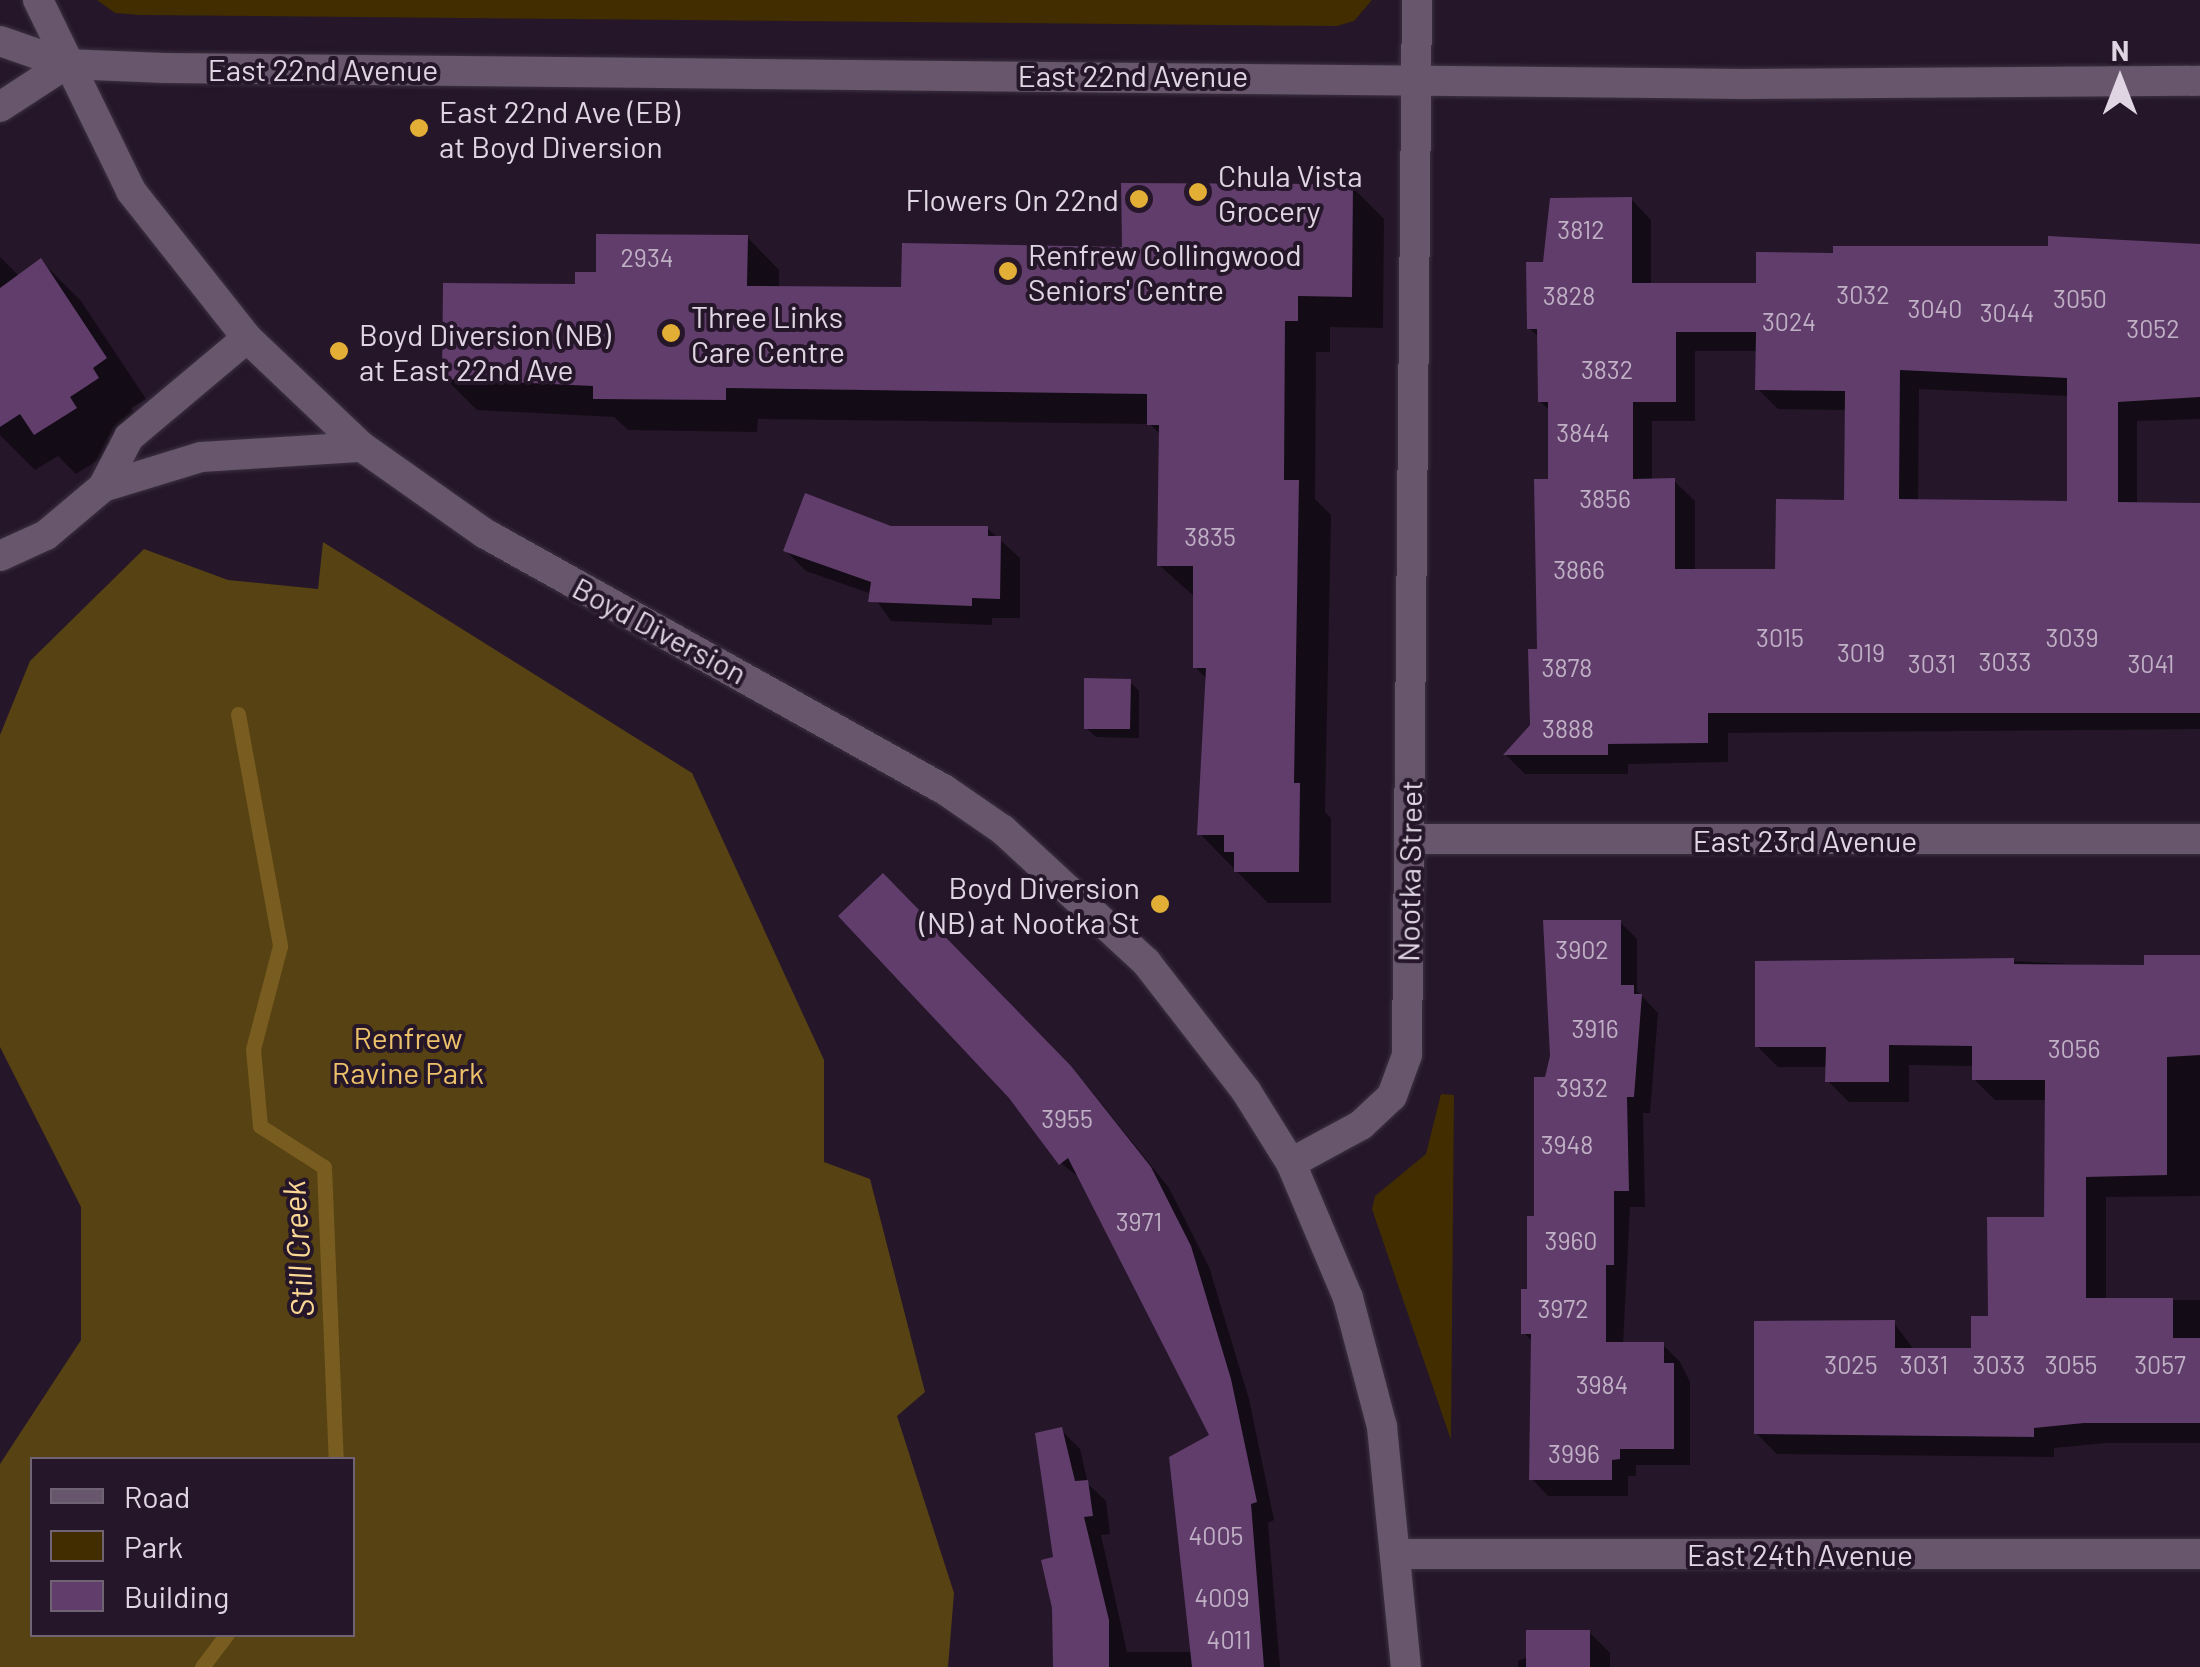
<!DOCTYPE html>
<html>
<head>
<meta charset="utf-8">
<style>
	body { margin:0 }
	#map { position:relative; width:2200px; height:1667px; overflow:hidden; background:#251629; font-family:Barlow,sans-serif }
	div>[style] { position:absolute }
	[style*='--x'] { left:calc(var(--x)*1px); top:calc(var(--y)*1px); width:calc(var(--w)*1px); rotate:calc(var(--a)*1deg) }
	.green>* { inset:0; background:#412d00 }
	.forest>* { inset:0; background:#574213 }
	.shadow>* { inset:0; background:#0007 }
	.stream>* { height:15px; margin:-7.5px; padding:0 7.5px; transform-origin:7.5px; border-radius:7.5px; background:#795d20 }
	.building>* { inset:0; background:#603d6b }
	.roads { filter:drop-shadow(0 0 2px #3b3140) drop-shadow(0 0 2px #3b3140) }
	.minor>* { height:30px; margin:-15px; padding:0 15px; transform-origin:15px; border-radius:15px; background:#67566c }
	.dots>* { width:28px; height:28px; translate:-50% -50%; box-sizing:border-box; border:5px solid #251629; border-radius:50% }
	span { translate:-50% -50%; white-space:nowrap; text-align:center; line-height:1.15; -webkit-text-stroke:8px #251629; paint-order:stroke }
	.number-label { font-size:25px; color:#c0b0c5 }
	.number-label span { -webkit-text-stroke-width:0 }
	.street-label { font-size:30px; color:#e0d6e3 }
	.poi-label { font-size:30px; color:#e0d6e3 }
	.left { translate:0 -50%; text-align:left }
	.right { translate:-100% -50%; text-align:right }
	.park-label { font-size:30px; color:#ecc16a }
	.water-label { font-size:32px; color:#fad794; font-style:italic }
	.legend { position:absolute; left:30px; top:1457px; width:325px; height:180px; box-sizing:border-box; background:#251629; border:2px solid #706373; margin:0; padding:12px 18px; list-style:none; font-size:30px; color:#e0d6e3 }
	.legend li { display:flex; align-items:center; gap:20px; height:50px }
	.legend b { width:50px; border:2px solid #706373 }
	.north { position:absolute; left:2070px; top:30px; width:100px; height:100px; -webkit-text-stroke:8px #251629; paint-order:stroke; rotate:0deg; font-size:28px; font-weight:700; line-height:40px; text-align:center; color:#e0d6e3 }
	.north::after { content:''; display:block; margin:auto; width:35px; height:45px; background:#e0d6e3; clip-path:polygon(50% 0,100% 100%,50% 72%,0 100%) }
</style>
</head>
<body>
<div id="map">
	<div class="green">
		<div style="clip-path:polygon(97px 0,1372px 0,1354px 21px,1337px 26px,140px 15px,115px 13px)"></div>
		<div style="clip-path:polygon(1441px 1094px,1454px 1095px,1451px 1440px,1372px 1209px,1375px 1196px,1426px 1154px)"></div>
	</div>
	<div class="forest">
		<div style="clip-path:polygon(evenodd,323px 542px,692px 773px,824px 1060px,824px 1162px,870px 1179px,925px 1392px,897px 1416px,954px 1593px,948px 1667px,0 1667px,0 1464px,81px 1340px,81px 1207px,0 1047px,0 735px,30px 661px,144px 549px,228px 580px,318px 589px,323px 542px,32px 1460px,352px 1460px,352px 1634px,32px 1634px,32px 1460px)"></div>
	</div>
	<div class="shadow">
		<div style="clip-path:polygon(1352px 187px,1384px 219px,1383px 328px,1330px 327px,1330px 352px,1316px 352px,1315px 499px,1331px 515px,1325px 812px,1331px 818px,1331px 903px,1268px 903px,1200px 834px,1208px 680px,1195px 667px,1195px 597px,1159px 565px,1161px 435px,1150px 424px,758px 419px,757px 432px,628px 430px,614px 417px,477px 410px,445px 378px,599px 274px,747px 237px,779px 270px,779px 288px,903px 290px,1124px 249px)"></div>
		<div style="clip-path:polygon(evenodd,1631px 199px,1651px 220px,1651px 286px,1758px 286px,1758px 254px,2050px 249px,2050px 238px,2200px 247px,2200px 419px,2137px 421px,2137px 504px,2200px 504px,2200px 729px,1728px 733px,1728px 762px,1628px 764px,1628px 774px,1525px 774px,1506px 755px,1532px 726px,1550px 482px,1550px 411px,1540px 401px,1540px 338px,1529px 328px,1545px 264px,1631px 199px,1695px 351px,1758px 351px,1758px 389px,1778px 409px,1848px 410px,1847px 503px,1778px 572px,1695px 572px,1695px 501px,1674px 481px,1652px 481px,1652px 421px,1695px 421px,1695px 351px,1631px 199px,1919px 389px,2070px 396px,2070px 503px,1918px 501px,1919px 389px)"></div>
		<div style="clip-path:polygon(0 257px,20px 277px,41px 261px,81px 301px,146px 399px,131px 408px,137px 419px,108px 438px,115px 449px,76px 474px,58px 456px,35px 470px,0 435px)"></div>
		<div style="clip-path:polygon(890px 528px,987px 528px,1020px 558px,1020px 618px,992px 618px,992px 625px,891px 621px,872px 594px,806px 571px,786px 551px)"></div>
		<div style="clip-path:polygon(1129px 681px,1139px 691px,1139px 738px,1096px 737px,1086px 728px)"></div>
		<div style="clip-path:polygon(883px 877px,1089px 1088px,1169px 1188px,1209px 1267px,1249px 1399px,1274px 1520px,1268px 1523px,1280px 1667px,1055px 1667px,1061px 1430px,1080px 1449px,1088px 1484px,1106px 1501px,1110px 1534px,1101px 1535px,1127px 1652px,1194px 1652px,1212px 1436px,1082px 1180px,1061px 1163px)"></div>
		<div style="clip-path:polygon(1620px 922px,1637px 939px,1637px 991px,1658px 1013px,1650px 1113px,1643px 1113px,1645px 1207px,1630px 1207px,1623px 1345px,1663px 1345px,1680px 1362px,1690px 1382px,1690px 1465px,1636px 1465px,1636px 1476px,1628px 1476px,1628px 1496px,1548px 1496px,1531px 1478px,1533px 1342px,1524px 1333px,1547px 1079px)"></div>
		<div style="clip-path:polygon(2200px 957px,2200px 1196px,2106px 1197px,2106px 1300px,2200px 1300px,2200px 1443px,2106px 1443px,2054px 1448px,2054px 1457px,1777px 1454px,1756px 1433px,1894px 1323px,1915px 1351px,1974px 1351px,2046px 1219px,2047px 1100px,1995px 1100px,1974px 1079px,1974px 1066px,1909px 1065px,1909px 1102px,1849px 1102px,1828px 1081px,1828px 1067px,1778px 1067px,1757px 1046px,2013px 961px,2146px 968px)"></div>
		<div style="clip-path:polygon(1589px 1632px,1610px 1653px,1610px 1667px,1518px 1667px,1518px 1661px)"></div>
	</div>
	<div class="stream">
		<div style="--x:238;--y:714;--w:236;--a:79.7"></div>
		<div style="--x:280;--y:946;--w:106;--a:104.7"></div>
		<div style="--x:253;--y:1049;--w:77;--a:84.8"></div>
		<div style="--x:260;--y:1126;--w:76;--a:32.6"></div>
		<div style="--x:324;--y:1167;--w:293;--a:87.7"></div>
		<div style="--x:202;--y:1667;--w:41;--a:-52.9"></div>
	</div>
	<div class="building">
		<div style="clip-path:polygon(1121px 183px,1353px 184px,1352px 297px,1298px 296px,1298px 321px,1285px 321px,1284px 480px,1299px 480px,1294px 783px,1300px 783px,1299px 872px,1234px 872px,1234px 852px,1224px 852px,1224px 835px,1197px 835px,1206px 668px,1193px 668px,1193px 566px,1157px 566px,1159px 425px,1147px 425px,1147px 394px,726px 388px,726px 400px,593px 399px,593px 386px,442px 379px,443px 283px,575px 284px,575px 272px,596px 272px,596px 234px,748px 235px,747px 286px,901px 287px,902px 243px,1122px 247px)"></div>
		<div style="clip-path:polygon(evenodd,1632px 197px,1632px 283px,1756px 283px,1756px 252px,1833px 253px,1833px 246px,2048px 246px,2048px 236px,2200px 244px,2200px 397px,2118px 402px,2118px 502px,2200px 503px,2200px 713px,1708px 713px,1708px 743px,1608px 744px,1608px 755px,1503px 755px,1530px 725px,1528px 649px,1537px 649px,1534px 479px,1548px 479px,1548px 402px,1538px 402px,1537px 329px,1527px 329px,1526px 262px,1543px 262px,1550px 198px,1632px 197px,1676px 332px,1756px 332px,1755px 390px,1845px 391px,1844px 500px,1776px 499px,1775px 569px,1675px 569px,1675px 478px,1633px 479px,1633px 402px,1676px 402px,1676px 332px,1632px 197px,1900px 370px,2067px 378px,2067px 501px,1899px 499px,1900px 370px)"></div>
		<div style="clip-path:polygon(41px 258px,107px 358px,93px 368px,99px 378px,70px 397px,77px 408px,34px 435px,20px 414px,0 427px,0 288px)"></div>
		<div style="clip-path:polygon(805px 493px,891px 526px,988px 526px,988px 536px,1001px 536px,1000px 599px,972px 598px,972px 606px,868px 602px,871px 582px,783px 551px)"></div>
		<div style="clip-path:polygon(1084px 678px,1131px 679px,1130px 729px,1084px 729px)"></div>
		<div style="clip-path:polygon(883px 873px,1071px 1066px,1151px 1167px,1191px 1246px,1231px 1379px,1257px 1502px,1251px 1504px,1264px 1667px,1192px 1667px,1169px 1457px,1209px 1435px,1068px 1158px,1059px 1165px,1009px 1098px,838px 916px)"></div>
		<div style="clip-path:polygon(1543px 920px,1621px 920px,1621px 985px,1634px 985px,1634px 994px,1642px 994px,1634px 1097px,1627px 1097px,1629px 1191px,1614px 1191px,1614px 1265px,1606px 1265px,1606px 1342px,1664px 1342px,1664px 1363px,1674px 1363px,1674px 1449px,1620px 1449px,1620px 1459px,1612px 1460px,1612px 1480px,1529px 1480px,1531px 1334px,1521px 1334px,1521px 1289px,1527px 1289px,1527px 1216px,1534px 1216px,1534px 1077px,1545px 1077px,1550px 1056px)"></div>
		<div style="clip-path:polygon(2144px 955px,2200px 955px,2200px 1055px,2167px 1057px,2167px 1175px,2086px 1177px,2086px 1298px,2173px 1298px,2173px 1338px,2200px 1338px,2200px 1423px,2084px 1423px,2034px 1428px,2034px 1437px,1754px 1434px,1754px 1321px,1895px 1320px,1895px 1348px,1971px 1348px,1971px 1316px,1988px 1316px,1987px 1217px,2044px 1217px,2045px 1080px,1972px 1080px,1972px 1046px,1889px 1045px,1889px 1082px,1825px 1082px,1826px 1047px,1755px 1047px,1755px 961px,2014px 958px,2014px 964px,2144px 965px)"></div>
		<div style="clip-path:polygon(1062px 1427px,1075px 1481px,1088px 1480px,1093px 1516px,1084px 1517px,1109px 1620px,1109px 1667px,1053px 1667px,1052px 1608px,1041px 1560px,1053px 1557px,1035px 1433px)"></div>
		<div style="clip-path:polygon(1526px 1630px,1590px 1630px,1590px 1667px,1526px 1667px)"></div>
	</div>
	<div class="roads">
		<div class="minor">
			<div style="--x:38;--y:0;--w:212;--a:64"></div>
			<div style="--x:131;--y:191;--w:187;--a:51.7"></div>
			<div style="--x:247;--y:338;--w:158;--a:43.5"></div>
			<div style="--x:362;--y:447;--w:149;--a:35.2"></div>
			<div style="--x:484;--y:533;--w:528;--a:29.14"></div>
			<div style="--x:945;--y:790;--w:70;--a:34.6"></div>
			<div style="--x:1003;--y:830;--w:195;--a:42.7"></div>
			<div style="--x:1146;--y:962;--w:163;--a:52.2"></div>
			<div style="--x:1246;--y:1091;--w:85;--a:58"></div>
			<div style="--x:1291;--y:1163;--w:147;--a:67.1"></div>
			<div style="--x:1348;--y:1298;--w:133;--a:75.2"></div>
			<div style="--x:1382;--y:1427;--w:241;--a:84.3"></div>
			<div style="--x:0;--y:41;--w:70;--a:19.2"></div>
			<div style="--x:66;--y:64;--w:99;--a:2.3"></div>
			<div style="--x:165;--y:68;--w:1578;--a:0.58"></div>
			<div style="--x:1743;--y:84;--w:457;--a:-0.4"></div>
			<div style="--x:0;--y:107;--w:79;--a:-33.1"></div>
			<div style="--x:103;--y:487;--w:102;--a:-17"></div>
			<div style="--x:201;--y:457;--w:161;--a:-3.6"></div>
			<div style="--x:0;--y:556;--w:51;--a:-24.5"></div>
			<div style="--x:46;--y:535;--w:75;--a:-40.1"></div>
			<div style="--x:103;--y:487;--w:56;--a:-62.5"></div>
			<div style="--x:129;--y:437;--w:154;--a:-40"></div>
			<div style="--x:1410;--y:839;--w:790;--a:0"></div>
			<div style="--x:1291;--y:1163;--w:80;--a:-28.5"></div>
			<div style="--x:1361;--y:1125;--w:42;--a:-43.1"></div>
			<div style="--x:1392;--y:1096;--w:44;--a:-69.9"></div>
			<div style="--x:1407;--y:1055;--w:1055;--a:-89.46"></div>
			<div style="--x:1399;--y:1554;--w:801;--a:0"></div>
		</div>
	</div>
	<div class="dots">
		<div style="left:419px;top:128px;background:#e3ae35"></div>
		<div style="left:1198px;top:192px;background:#e3ae35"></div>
		<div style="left:1139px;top:199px;background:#e3ae35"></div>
		<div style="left:1008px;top:271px;background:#e3ae35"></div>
		<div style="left:671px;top:333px;background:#e3ae35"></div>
		<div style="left:339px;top:351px;background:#e3ae35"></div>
		<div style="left:1160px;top:904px;background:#e3ae35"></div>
	</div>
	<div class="number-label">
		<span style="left:1581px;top:229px">3812</span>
		<span style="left:647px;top:257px">2934</span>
		<span style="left:1863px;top:294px">3032</span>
		<span style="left:1569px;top:295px">3828</span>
		<span style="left:2080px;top:298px">3050</span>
		<span style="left:1935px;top:308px">3040</span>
		<span style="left:2007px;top:312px">3044</span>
		<span style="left:1789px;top:321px">3024</span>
		<span style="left:2153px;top:328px">3052</span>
		<span style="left:1607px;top:369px">3832</span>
		<span style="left:1583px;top:432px">3844</span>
		<span style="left:1605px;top:498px">3856</span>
		<span style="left:1210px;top:536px">3835</span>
		<span style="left:1579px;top:569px">3866</span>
		<span style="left:1780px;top:637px">3015</span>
		<span style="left:2072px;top:637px">3039</span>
		<span style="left:1861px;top:652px">3019</span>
		<span style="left:2005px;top:661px">3033</span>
		<span style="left:1932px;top:663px">3031</span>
		<span style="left:2151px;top:663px">3041</span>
		<span style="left:1567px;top:667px">3878</span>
		<span style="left:1568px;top:728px">3888</span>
		<span style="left:1582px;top:949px">3902</span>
		<span style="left:1595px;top:1028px">3916</span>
		<span style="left:2074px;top:1048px">3056</span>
		<span style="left:1582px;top:1087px">3932</span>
		<span style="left:1067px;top:1118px">3955</span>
		<span style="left:1567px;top:1144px">3948</span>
		<span style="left:1139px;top:1221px">3971</span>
		<span style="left:1571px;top:1240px">3960</span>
		<span style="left:1563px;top:1308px">3972</span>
		<span style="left:1851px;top:1364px">3025</span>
		<span style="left:1924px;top:1364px">3031</span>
		<span style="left:1999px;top:1364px">3033</span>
		<span style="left:2071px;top:1364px">3055</span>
		<span style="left:2160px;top:1364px">3057</span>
		<span style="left:1602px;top:1384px">3984</span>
		<span style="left:1574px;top:1453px">3996</span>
		<span style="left:1216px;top:1535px">4005</span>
		<span style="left:1222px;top:1597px">4009</span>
		<span style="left:1229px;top:1639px">4011</span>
	</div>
	<div class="street-label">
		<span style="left:323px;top:69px">East 22nd Avenue</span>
		<span style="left:1133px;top:75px">East 22nd Avenue</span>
		<span style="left:660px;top:630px;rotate:28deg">Boyd Diversion</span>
		<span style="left:1805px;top:840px">East 23rd Avenue</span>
		<span style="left:1409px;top:871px;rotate:-89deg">Nootka Street</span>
		<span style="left:1800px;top:1554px">East 24th Avenue</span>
	</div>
	<div class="poi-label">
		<span class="left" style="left:439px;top:128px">East 22nd Ave (EB)<br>at Boyd Diversion</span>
		<span class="left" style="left:1218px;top:192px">Chula Vista<br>Grocery</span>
		<span class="right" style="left:1119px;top:199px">Flowers On 22nd</span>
		<span class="left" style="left:1028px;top:271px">Renfrew Collingwood<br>Seniors' Centre</span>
		<span class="left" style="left:691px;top:333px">Three Links<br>Care Centre</span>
		<span class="left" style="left:359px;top:351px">Boyd Diversion (NB)<br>at East 22nd Ave</span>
		<span class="right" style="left:1140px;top:904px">Boyd Diversion<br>(NB) at Nootka St</span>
	</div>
	<div class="park-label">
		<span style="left:408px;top:1054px">Renfrew<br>Ravine Park</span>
	</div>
	<div class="water-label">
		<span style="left:297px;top:1249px;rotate:-94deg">Still Creek</span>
	</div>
	<ul class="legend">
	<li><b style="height:12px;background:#67566c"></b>Road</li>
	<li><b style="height:28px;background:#412d00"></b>Park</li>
	<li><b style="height:28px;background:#603d6b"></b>Building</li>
	</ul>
	<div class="north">N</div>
</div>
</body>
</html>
